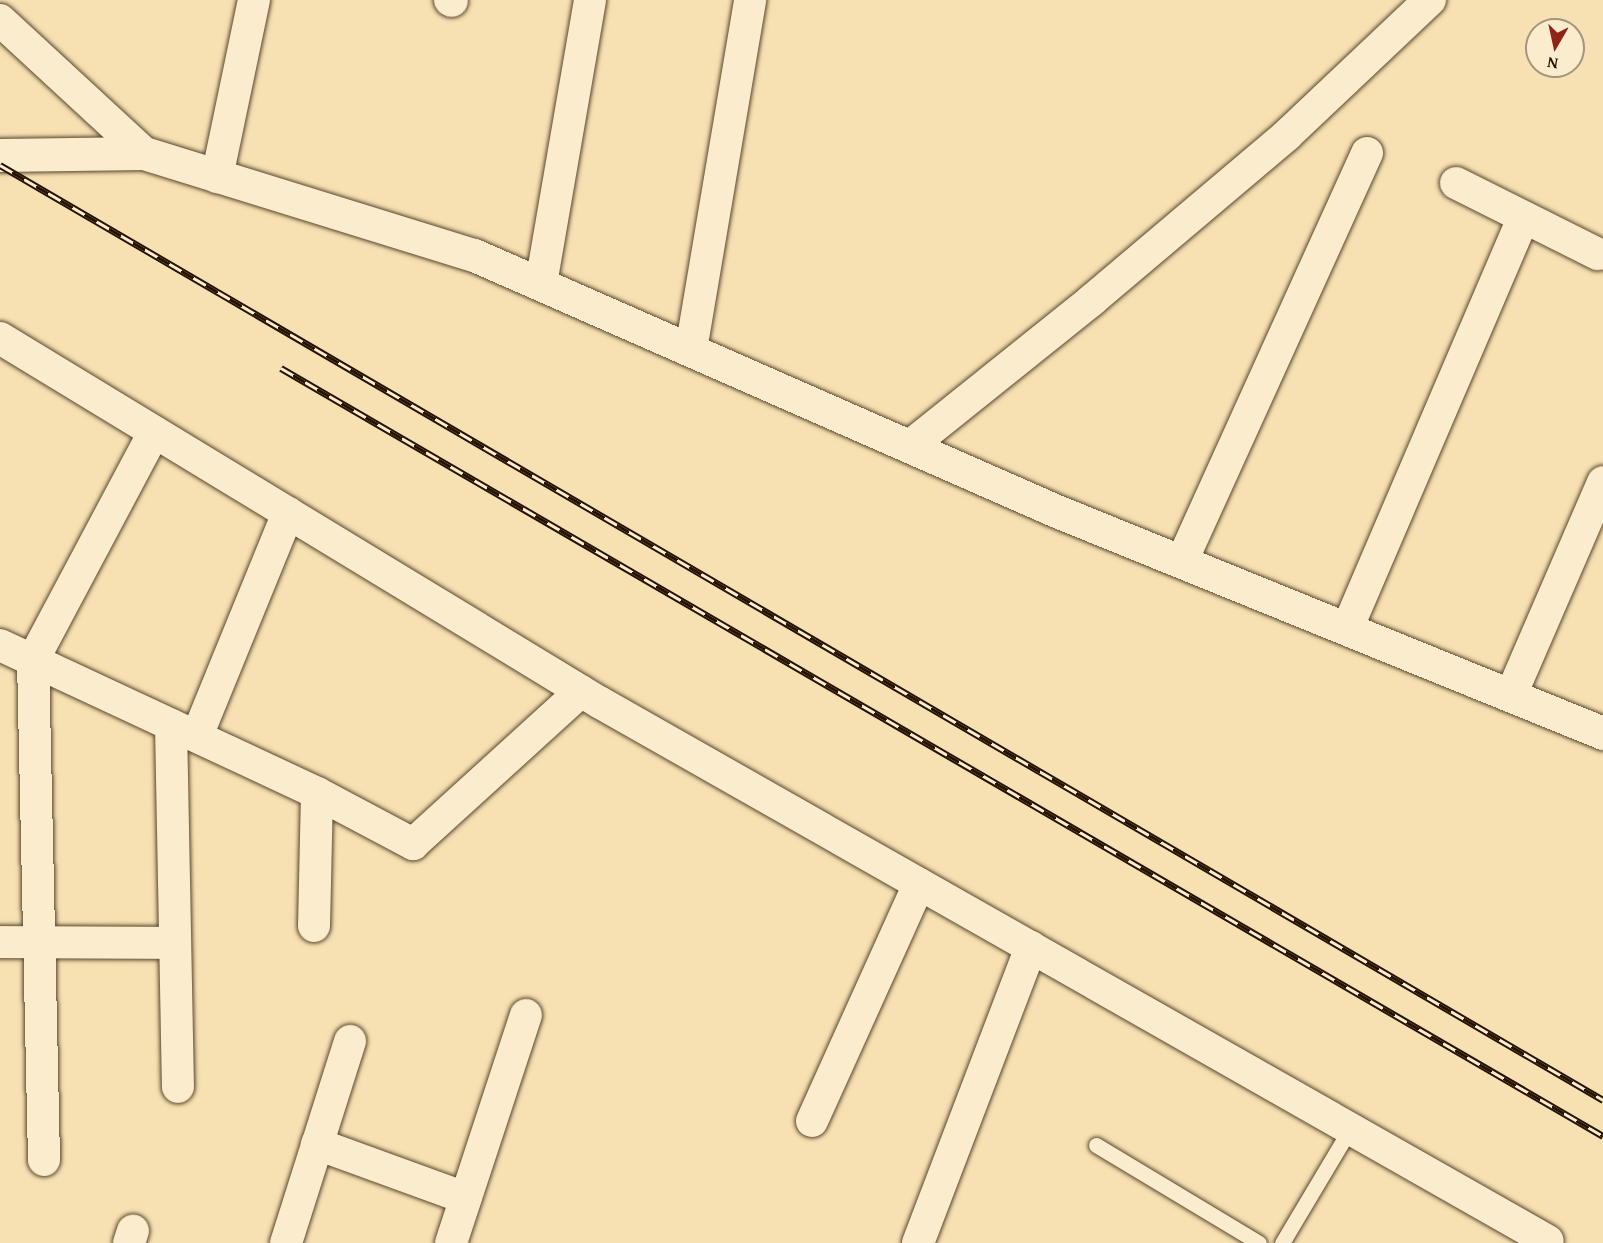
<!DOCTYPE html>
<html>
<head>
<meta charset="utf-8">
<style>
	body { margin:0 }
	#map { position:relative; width:1603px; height:1243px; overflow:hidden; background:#f7e1b2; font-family:"Gentium Book Plus",serif }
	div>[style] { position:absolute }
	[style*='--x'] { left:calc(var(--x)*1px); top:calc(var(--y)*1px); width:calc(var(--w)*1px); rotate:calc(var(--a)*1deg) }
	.roads { filter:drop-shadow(0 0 2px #5a462c) drop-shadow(0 0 2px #5a462c) }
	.service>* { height:15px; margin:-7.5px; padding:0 7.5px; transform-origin:7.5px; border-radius:7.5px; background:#faeccd }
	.minor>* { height:32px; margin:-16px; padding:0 16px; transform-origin:16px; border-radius:16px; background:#faeccd }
	.tertiary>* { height:33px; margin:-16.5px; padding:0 16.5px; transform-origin:16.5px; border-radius:16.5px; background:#faeccd }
	.rail>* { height:7px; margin-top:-3.5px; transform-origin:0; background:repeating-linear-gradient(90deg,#faeccd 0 14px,#251200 0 28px); box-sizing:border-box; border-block:2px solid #251200 }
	span { translate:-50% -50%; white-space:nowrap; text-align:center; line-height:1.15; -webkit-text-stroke:4.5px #faeccd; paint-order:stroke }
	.north { position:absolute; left:1525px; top:18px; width:60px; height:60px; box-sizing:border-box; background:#faeccd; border:2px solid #a5957b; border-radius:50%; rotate:189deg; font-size:16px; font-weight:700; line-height:24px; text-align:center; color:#251200 }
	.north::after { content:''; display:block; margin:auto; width:21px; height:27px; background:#8f2418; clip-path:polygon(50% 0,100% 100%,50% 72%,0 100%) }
</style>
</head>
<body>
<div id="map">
	<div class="roads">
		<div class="service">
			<div style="--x:1096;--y:1145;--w:190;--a:31"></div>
			<div style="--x:1282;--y:1243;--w:133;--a:-59.2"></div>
		</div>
		<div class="minor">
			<div style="--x:450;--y:0;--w:2;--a:27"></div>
			<div style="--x:0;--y:20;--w:196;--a:42.7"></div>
			<div style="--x:217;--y:177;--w:181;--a:-78.2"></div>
			<div style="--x:1456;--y:183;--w:159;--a:26.6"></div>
			<div style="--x:541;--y:284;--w:288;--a:-80.2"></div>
			<div style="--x:0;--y:338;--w:701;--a:31.29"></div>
			<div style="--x:599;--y:702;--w:1091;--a:29.6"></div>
			<div style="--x:691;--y:350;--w:355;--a:-80.4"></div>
			<div style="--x:910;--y:446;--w:233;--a:-38.7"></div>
			<div style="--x:1092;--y:300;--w:255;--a:-40.2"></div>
			<div style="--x:1287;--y:135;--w:197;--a:-43.4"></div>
			<div style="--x:1182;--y:561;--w:448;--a:-65.6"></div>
			<div style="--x:1347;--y:629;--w:448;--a:-66.8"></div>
			<div style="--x:0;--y:645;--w:350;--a:25"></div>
			<div style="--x:317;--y:793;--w:109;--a:28"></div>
			<div style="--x:413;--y:844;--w:227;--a:-42.3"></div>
			<div style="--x:1511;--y:695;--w:232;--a:-66.6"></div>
			<div style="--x:171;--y:725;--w:362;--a:88.9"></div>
			<div style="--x:197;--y:736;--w:241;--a:-67.8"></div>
			<div style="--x:314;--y:926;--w:133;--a:-88.7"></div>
			<div style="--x:0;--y:942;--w:175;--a:0.3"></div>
			<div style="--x:812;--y:1121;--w:260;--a:-65.7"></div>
			<div style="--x:317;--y:1144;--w:158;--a:20"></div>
			<div style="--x:44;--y:1160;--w:500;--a:-91.26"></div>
			<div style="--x:33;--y:660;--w:258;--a:-62"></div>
			<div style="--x:129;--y:1243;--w:13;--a:-72"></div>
			<div style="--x:286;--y:1243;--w:212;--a:-72.4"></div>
			<div style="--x:451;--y:1243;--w:240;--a:-71.8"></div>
			<div style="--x:918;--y:1243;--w:317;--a:-69.1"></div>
		</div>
		<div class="tertiary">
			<div style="--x:0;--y:155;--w:144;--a:-0.8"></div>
			<div style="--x:144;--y:153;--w:345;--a:17.2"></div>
			<div style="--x:474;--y:255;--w:634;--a:23.73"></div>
			<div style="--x:1054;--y:510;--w:593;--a:22.11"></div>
		</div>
	</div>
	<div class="rail">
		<div style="--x:0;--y:165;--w:1856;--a:30.25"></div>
		<div style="--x:281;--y:368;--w:1529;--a:30.15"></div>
	</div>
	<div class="north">N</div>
</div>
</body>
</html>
